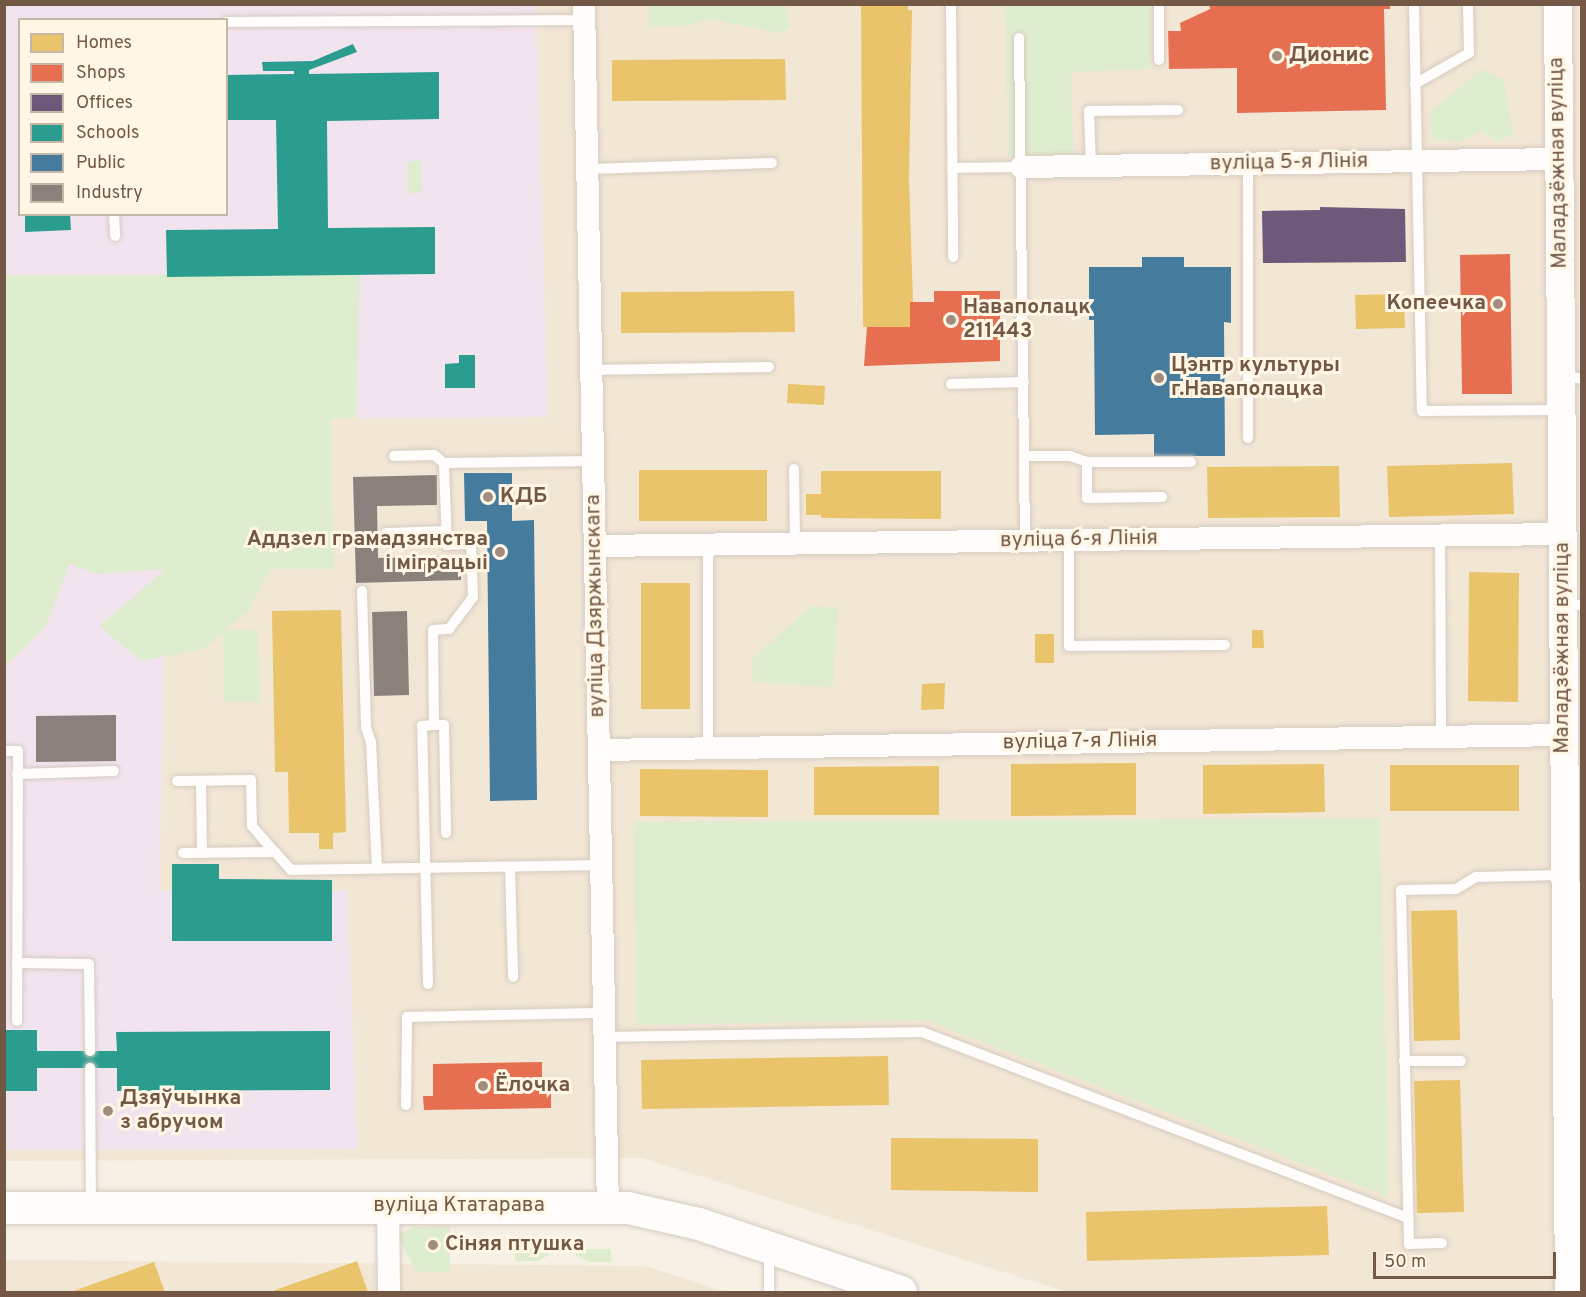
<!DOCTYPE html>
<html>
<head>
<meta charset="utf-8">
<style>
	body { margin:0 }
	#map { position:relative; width:1586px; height:1297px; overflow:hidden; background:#f6f0e5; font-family:Overpass,sans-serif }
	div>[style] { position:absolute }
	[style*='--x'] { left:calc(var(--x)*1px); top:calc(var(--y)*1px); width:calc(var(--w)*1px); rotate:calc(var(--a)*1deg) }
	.residential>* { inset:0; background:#f2e6d5 }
	.education>* { inset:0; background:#f2e4ef }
	.green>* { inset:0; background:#dfedcf }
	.homes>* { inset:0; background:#e9c46a }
	.shops>* { inset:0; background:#e76f51 }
	.offices>* { inset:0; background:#6d597a }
	.schools>* { inset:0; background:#2a9d8f }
	.public>* { inset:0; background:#457b9d }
	.industry>* { inset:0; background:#8a817c }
	.roads { filter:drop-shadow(0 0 2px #d5cbc0) drop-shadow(0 0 2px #d5cbc0) }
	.service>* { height:10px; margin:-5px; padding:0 5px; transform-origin:5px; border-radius:5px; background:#fefdfb }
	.minor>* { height:22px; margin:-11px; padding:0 11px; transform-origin:11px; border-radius:11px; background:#fefdfb }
	.tertiary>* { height:28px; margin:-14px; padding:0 14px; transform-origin:14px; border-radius:14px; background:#fefdfb }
	.secondary>* { height:32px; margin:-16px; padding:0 16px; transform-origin:16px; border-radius:16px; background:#fefdfb }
	.dots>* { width:16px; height:16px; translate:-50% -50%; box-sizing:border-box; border:3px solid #fff6e5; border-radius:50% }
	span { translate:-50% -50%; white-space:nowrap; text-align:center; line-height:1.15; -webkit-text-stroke:6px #fff6e5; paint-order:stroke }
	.poi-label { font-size:21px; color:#735846; font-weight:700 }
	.left { translate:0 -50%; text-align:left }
	.right { translate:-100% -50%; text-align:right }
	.street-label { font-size:21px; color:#735846 }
	.frame { position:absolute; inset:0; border:6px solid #735846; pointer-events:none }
	.legend { position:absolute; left:18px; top:18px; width:210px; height:198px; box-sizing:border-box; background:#fff6e5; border:2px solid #c7b7a5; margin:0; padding:8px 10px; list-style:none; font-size:18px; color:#735846 }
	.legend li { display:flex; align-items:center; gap:12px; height:30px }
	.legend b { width:30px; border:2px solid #c7b7a5 }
	.scale { position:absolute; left:1373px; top:1252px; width:183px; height:27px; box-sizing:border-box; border:3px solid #735846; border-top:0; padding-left:8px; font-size:18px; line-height:21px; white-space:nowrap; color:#735846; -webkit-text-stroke:4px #fff6e5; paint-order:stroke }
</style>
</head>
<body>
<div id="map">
	<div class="residential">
		<div style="clip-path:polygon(evenodd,4px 5px,1581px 5px,1581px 1292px,1067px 1292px,643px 1158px,5px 1161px,4px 5px,20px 20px,226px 20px,226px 214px,20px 214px,20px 20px)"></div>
		<div style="clip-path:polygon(5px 1260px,645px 1266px,727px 1292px,5px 1292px)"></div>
	</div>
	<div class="education">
		<div style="clip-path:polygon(evenodd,4px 5px,536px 5px,548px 417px,331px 418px,334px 569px,167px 570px,159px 890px,347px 890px,358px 1149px,5px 1150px,4px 5px,20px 20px,226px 20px,226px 214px,20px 214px,20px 20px)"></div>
	</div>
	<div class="green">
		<div style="clip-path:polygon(649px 5px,786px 5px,790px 28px,779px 33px,708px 19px,688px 26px,648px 27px)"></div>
		<div style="clip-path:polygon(1005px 5px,1150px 5px,1150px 69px,1071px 72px,1073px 154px,1008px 156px)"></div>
		<div style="clip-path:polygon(1481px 69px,1504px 80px,1513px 135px,1496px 141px,1482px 131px,1461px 142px,1432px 139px,1431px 111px)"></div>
		<div style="clip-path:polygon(407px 161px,421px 161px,422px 193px,408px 193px)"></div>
		<div style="clip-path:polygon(5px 275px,360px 275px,356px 418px,331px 419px,334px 569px,271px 569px,249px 610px,225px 630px,258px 630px,260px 702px,224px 702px,223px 633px,203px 649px,141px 661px,99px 626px,166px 569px,97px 574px,69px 564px,47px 625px,5px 667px)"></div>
		<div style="clip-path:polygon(812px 606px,838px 608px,833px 687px,752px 682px,753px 657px)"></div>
		<div style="clip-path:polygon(1380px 818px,1389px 1197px,925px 1020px,637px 1025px,633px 822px)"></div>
		<div style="clip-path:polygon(450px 1226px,450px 1272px,417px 1272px,398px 1239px,401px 1232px,415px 1227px)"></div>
		<div style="clip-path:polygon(515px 1248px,549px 1249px,549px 1255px,537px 1261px,515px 1261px)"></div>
		<div style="clip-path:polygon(576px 1249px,611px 1249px,611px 1262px,589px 1262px,576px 1256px)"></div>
	</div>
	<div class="homes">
		<div style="clip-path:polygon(861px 4px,908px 4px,908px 10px,912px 10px,909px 179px,913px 302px,910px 302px,910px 327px,863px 327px)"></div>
		<div style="clip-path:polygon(785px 59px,786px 100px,612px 101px,612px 60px)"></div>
		<div style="clip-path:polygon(794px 291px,795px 332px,621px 333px,621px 292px)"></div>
		<div style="clip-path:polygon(1404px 294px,1405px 328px,1356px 329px,1355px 295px)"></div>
		<div style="clip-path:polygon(788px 384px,825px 386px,824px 405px,787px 403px)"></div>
		<div style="clip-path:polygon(1512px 463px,1514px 514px,1389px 517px,1387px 466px)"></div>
		<div style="clip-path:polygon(1339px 466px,1340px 517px,1208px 518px,1207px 467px)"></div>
		<div style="clip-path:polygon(639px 470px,767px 470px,767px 521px,639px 521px)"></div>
		<div style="clip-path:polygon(821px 471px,941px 471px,941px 519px,821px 518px,821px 515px,806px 515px,806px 494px,821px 494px)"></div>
		<div style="clip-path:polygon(1469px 572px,1519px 573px,1518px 702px,1468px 701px)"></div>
		<div style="clip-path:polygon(641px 583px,690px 583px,690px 709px,641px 709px)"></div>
		<div style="clip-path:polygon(341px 610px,346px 832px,333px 833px,333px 849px,319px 849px,319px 833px,289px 833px,288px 772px,275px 772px,272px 611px)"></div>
		<div style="clip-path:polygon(1252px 630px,1263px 630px,1264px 648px,1252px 648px)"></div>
		<div style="clip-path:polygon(1035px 634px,1054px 634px,1054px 663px,1035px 663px)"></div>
		<div style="clip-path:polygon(945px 683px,944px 709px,921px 710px,922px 684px)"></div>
		<div style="clip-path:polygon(1136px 763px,1136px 815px,1011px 816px,1011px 764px)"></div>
		<div style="clip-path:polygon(1324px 764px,1325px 812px,1203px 814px,1203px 765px)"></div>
		<div style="clip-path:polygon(1390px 765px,1519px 765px,1519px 811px,1390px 811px)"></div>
		<div style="clip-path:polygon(939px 766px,939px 815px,814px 815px,814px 767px)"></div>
		<div style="clip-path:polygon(640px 769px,768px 770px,768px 817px,640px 816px)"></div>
		<div style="clip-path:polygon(1457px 910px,1460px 1040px,1414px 1041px,1411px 911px)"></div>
		<div style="clip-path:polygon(888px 1056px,889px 1105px,642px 1109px,641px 1060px)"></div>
		<div style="clip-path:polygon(1460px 1080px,1464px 1212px,1417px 1213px,1414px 1081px)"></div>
		<div style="clip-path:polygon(891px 1138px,1038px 1139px,1038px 1192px,891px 1190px)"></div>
		<div style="clip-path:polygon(1327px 1206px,1329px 1255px,1087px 1261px,1086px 1212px)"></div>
		<div style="clip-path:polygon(357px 1261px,368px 1292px,270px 1292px)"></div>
		<div style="clip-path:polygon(154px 1262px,165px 1292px,71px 1292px)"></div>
	</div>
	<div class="shops">
		<div style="clip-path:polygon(1209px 4px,1390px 4px,1390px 9px,1384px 9px,1386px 110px,1237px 113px,1237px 68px,1169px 69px,1168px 31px,1181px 31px,1180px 23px,1210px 9px)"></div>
		<div style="clip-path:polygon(1510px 254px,1512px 394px,1462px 394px,1460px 255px)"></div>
		<div style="clip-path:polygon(934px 291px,1000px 291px,1000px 361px,864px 366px,867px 327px,910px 327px,910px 302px,934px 302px)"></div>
		<div style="clip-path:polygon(542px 1062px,542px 1094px,551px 1094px,551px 1108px,424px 1110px,423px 1096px,433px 1096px,433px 1064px)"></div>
	</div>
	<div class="offices">
		<div style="clip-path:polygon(1320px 207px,1405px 209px,1406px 262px,1263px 263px,1262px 211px,1320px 210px)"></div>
	</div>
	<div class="schools">
		<div style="clip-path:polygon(353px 44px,357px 52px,309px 70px,309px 74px,439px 72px,439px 119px,327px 121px,328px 228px,435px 227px,435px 274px,167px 277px,166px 230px,278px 229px,276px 120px,226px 120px,226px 75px,294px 74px,294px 71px,263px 71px,262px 62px,313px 61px)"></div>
		<div style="clip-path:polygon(25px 214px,70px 214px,71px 230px,25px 232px)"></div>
		<div style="clip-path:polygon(459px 355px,475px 355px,475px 388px,445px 388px,445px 364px,459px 363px)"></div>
		<div style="clip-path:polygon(172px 864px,219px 864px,219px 879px,332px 880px,332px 941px,172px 941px)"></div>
		<div style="clip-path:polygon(4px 1030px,37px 1030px,37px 1051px,117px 1051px,116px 1032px,330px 1031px,330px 1090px,117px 1091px,117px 1068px,37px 1068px,37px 1091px,4px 1091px)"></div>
	</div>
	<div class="public">
		<div style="clip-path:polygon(1142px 257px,1184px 257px,1184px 267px,1231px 267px,1231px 323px,1224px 322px,1225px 456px,1154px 456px,1154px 434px,1095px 435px,1094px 320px,1089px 320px,1089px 267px,1142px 267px)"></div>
		<div style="clip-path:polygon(464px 473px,512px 473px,512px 521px,534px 520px,537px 800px,490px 801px,487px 521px,465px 521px)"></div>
	</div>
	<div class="industry">
		<div style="clip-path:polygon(437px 475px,437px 505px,377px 506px,378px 558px,461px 556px,461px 580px,356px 583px,353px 477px)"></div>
		<div style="clip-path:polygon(407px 611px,409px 695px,374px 696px,372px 612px)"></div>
		<div style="clip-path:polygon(116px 715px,116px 761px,36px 762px,36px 716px)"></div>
	</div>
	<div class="roads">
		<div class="service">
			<div style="--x:951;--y:4;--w:253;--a:89.5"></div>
			<div style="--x:1159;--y:4;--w:56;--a:90"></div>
			<div style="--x:1414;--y:4;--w:407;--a:88.9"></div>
			<div style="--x:1422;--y:411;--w:137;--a:-0.4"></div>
			<div style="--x:226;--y:22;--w:358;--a:-0.3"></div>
			<div style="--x:1019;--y:38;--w:503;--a:89.32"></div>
			<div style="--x:1415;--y:84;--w:62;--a:-29.9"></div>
			<div style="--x:1469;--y:53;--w:49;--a:-91.2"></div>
			<div style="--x:1091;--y:166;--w:55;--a:-92.1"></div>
			<div style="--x:1089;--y:111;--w:89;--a:-0.6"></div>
			<div style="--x:952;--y:168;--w:69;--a:-0.8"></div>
			<div style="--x:588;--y:169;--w:184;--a:-1.9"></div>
			<div style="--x:114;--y:214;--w:22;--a:87"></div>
			<div style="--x:591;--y:370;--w:178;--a:-1"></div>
			<div style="--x:1562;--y:375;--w:20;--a:11"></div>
			<div style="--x:951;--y:384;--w:73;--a:-1.6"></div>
			<div style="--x:1248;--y:438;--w:274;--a:-90"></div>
			<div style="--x:394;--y:456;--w:40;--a:-1.4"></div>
			<div style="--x:434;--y:455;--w:13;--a:39"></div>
			<div style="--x:444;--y:463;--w:149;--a:-0.8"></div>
			<div style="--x:1024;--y:456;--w:46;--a:0"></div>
			<div style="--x:1070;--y:456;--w:18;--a:19"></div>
			<div style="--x:1087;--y:462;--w:36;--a:90"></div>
			<div style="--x:1087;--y:498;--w:75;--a:-0.8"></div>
			<div style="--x:1087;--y:462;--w:104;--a:0"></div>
			<div style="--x:794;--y:469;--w:75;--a:89.2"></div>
			<div style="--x:386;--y:533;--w:60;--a:-1.9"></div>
			<div style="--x:1440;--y:536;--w:201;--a:89.7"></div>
			<div style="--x:1069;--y:540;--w:106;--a:90"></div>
			<div style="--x:1069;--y:646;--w:156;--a:-0.4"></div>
			<div style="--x:708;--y:545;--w:203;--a:90"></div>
			<div style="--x:362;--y:591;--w:136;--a:88.3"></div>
			<div style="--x:366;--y:727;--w:16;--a:72"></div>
			<div style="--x:371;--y:742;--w:127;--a:87.3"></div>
			<div style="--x:1563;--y:605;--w:19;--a:0"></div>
			<div style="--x:434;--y:725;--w:10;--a:0"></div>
			<div style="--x:444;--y:725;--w:108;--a:88.9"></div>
			<div style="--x:4;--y:751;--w:14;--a:0"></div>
			<div style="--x:18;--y:751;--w:270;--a:90.2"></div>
			<div style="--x:17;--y:774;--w:97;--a:-1.8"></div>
			<div style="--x:177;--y:781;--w:74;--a:-0.8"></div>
			<div style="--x:251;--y:780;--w:46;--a:88.8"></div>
			<div style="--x:252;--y:826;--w:35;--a:49"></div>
			<div style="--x:201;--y:781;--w:72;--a:89.2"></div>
			<div style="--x:183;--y:853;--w:92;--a:-0.6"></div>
			<div style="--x:275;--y:852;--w:24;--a:48"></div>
			<div style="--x:291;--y:870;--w:311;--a:-0.9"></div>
			<div style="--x:510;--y:867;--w:110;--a:88.4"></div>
			<div style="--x:17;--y:963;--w:72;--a:0.8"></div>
			<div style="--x:89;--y:964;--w:87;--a:89.3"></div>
			<div style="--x:428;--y:984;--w:258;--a:-91.3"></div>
			<div style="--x:422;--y:726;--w:12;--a:-5"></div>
			<div style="--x:434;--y:725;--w:95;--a:-90.6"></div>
			<div style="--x:433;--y:630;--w:16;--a:-4"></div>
			<div style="--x:449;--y:629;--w:40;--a:-53"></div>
			<div style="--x:473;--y:597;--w:53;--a:-92.2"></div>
			<div style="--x:471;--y:544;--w:24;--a:178"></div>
			<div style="--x:447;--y:545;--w:82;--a:-92.1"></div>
			<div style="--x:605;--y:1037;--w:317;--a:-0.9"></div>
			<div style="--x:922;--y:1032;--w:520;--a:20.94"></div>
			<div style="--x:1404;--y:1061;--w:57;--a:0"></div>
			<div style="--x:90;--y:1068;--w:139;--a:89.6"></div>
			<div style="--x:406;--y:1105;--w:88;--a:-89.3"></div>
			<div style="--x:407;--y:1017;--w:197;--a:-1.2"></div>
			<div style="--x:1442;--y:1243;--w:33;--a:178"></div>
			<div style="--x:1409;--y:1244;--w:354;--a:-91.3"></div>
			<div style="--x:1401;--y:890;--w:55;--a:-1"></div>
			<div style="--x:1456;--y:889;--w:23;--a:-31"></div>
			<div style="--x:1476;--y:877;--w:87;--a:-1.3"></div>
			<div style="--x:769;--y:1251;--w:41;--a:90"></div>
		</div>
		<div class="minor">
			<div style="--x:584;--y:4;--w:1203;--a:88.86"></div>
			<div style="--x:1021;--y:167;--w:537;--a:-0.85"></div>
			<div style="--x:595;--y:546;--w:968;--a:-0.71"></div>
			<div style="--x:599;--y:750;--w:962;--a:-0.89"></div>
			<div style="--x:388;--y:1206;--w:86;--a:89.3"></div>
		</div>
		<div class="tertiary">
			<div style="--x:1558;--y:4;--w:1288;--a:89.51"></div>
		</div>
		<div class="secondary">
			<div style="--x:4;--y:1208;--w:624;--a:0"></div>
			<div style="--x:628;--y:1208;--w:73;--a:12.7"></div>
			<div style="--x:699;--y:1224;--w:213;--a:18.6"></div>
		</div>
	</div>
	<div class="dots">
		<div style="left:1277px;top:56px;background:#a18d7e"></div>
		<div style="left:1498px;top:304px;background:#a18d7e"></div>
		<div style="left:951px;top:320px;background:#a18d7e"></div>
		<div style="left:1159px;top:378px;background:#a18d7e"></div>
		<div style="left:488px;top:497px;background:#a18d7e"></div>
		<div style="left:500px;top:552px;background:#a18d7e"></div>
		<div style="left:483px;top:1086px;background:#a18d7e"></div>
		<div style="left:108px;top:1111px;background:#a18d7e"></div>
		<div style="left:433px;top:1245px;background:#a18d7e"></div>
	</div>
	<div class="poi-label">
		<span class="left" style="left:1289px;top:56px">Дионис</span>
		<span class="right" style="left:1486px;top:304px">Копеечка</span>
		<span class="left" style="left:963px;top:320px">Наваполацк<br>211443</span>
		<span class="left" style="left:1171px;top:378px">Цэнтр культуры<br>г.Наваполацка</span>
		<span class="left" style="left:500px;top:497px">КДБ</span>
		<span class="right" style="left:488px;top:552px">Аддзел грамадзянства<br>і міграцыі</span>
		<span class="left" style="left:495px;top:1086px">Ёлочка</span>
		<span class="left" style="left:120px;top:1111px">Дзяўчынка<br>з абручом</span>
		<span class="left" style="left:445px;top:1245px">Сіняя птушка</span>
	</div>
	<div class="street-label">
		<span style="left:1289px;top:163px;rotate:-1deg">вуліца 5-я Лінія</span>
		<span style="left:1559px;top:163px;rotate:-91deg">Маладзёжная вуліца</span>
		<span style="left:1079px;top:540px;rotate:-1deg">вуліца 6-я Лінія</span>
		<span style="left:596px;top:606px;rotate:-91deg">вуліца Дзяржынскага</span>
		<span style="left:1563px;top:648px;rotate:-90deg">Маладзёжная вуліца</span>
		<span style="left:1080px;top:742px;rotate:-1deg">вуліца 7-я Лінія</span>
		<span style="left:459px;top:1206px">вуліца Ктатарава</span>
	</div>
	<div class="frame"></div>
	<ul class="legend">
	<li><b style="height:16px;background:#e9c46a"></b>Homes</li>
	<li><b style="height:16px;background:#e76f51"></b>Shops</li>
	<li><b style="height:16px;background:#6d597a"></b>Offices</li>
	<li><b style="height:16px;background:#2a9d8f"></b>Schools</li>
	<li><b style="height:16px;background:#457b9d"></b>Public</li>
	<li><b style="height:16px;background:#8a817c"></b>Industry</li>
	</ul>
	<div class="scale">50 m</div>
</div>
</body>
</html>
